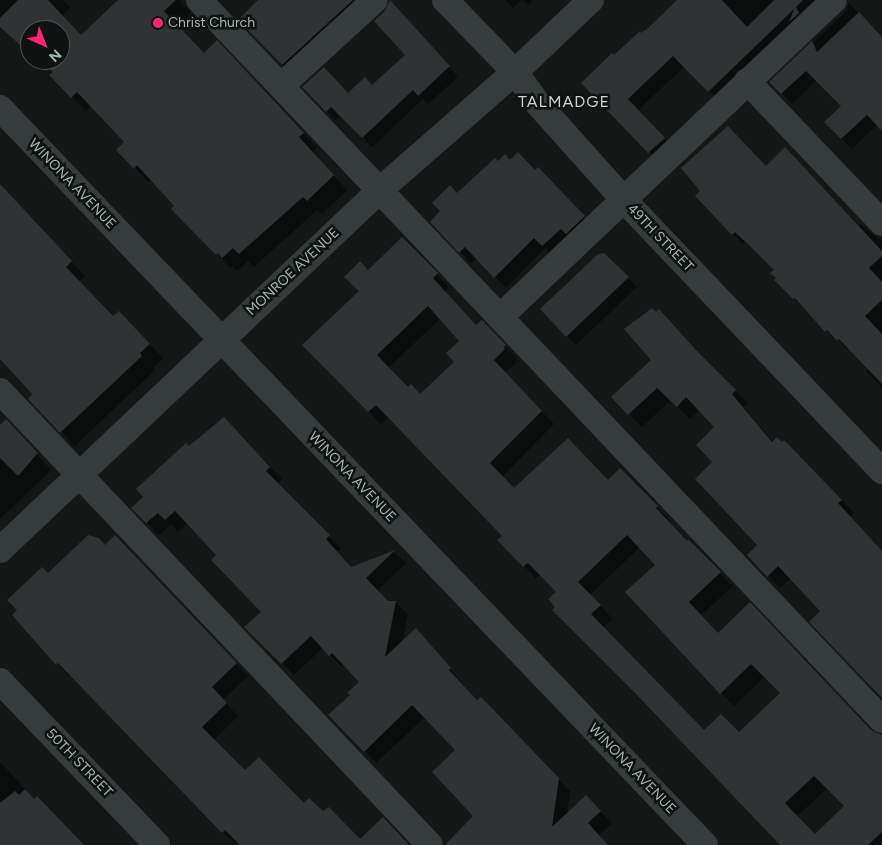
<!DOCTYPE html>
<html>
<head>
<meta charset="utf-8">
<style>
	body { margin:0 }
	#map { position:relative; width:882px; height:845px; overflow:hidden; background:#151717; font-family:Figtree,sans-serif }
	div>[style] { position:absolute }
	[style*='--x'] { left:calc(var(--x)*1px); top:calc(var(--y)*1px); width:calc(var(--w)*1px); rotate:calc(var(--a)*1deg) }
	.shadow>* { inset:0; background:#0007 }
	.building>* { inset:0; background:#303333 }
	.minor>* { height:26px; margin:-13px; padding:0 13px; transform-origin:13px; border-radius:13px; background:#353c3b }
	.dots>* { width:14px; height:14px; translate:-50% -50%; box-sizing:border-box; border:2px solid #101212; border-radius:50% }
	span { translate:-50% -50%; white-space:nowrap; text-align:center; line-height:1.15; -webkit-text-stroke:5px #101212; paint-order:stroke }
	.poi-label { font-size:14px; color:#a6b8b2 }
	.left { translate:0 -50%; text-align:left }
	.street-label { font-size:14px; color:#a6b8b2 }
	.quarter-label { font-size:16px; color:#c7d4d0; letter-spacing:1px }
	.north { position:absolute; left:20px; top:20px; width:50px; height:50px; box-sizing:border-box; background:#101212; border:1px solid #4c5452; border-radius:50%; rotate:136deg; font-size:14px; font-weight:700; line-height:20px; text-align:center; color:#a6b8b2 }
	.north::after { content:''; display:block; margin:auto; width:18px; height:22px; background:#ff2575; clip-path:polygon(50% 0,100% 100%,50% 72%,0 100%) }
</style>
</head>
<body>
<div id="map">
	<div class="shadow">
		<div style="clip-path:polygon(0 0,63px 0,70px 8px,62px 16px,82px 36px,120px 0,180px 0,191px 12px,177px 26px,204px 54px,230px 56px,317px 147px,312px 152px,347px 190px,322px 214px,317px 210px,254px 267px,248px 261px,237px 271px,232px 266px,230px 268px,151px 179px,148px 182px,135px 168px,125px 142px,91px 106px,86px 111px,51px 75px,55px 72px,43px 60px,60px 60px,60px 30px,30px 30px,30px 53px,27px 50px,25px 51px,0 25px)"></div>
		<div style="clip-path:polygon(260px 0,366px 0,296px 78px,282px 64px)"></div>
		<div style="clip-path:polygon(505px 0,521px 0,513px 8px)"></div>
		<div style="clip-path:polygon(523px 0,533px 0,528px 5px)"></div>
		<div style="clip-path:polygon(680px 0,834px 0,720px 102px,685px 66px,638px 110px,674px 149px,660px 163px,583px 84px)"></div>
		<div style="clip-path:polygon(849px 3px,882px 38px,882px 128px,878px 124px,852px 149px,826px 122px,843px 106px,817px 80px,792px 104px,771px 82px,845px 12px)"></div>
		<div style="clip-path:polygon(408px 21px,458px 77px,428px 104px,423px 99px,372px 147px,342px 115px,336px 121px,304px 87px,348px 95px,372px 86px,407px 56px)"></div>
		<div style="clip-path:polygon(795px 159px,859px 226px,861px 224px,877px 238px,882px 239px,882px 388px,866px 371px,868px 368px,850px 348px,848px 350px,838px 339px,836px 341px,776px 280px,775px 270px,746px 241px,743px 244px,733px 234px,767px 167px)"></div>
		<div style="clip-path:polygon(510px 162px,549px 180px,595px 228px,554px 257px,545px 248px,506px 288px,476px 258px,471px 263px,460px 252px,457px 194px,498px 163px)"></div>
		<div style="clip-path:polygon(0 184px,85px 276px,79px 281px,113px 318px,133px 326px,163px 358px,153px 368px,155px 370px,75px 446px,61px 432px,0 350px)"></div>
		<div style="clip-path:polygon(evenodd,402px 239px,449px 287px,445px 292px,477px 326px,494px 334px,518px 359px,515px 361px,517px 362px,505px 373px,554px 424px,502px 477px,514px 490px,608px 481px,620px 470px,670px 520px,668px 522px,687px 542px,688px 541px,733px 586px,701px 615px,718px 634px,871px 732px,882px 736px,882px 845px,781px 845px,557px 607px,557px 592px,541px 575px,536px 579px,524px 566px,503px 536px,389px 417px,381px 424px,303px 345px,360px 291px,368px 271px,402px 239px,441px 318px,461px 341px,456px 362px,420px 395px,408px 388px,388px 368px,441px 318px,402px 239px,640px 547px,656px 565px,627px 592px,721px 693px,734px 706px,765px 676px,781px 693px,739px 733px,704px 731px,603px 628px,613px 619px,590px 595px,640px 547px,402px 239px,828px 788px,845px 806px,815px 835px,797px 816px,828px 788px)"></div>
		<div style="clip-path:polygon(598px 255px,608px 256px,637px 287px,576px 345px,541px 309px)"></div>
		<div style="clip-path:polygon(659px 311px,706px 363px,748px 403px,744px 407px,773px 442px,797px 454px,854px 513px,850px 517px,882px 551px,882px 696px,822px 611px,791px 578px,780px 588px,768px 576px,759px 545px,714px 463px,716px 427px,700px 410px,690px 419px,671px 400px,642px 427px,613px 397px,652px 360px,656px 314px)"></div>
		<div style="clip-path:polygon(0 427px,19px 434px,51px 470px,0 519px)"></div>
		<div style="clip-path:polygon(236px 431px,282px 479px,277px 484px,341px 548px,337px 552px,352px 568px,394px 552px,406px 563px,377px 591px,388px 603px,395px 602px,408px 614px,402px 643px,428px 642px,478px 702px,493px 711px,570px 791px,567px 815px,598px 809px,612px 824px,599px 836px,608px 845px,446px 845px,475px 816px,457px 750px,425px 717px,376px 763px,364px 751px,351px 696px,361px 682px,344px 665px,342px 667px,323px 648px,294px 675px,246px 627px,262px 612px,218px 555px,187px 523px,178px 532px,171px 524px,159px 535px,133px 508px,189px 447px)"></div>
		<div style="clip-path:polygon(105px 546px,128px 549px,248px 676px,223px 700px,238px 716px,214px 740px,245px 772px,323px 813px,360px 840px,408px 845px,241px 845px,238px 841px,235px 844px,71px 674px,69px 676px,32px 638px,48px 574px)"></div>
		<div style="clip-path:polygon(0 762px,35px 800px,82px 845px,0 845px)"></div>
	</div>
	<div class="building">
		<div style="clip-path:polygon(18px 0,48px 0,81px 35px,118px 0,176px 0,164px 11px,204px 53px,217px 40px,304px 133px,299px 137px,334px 175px,307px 201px,303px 197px,239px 254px,233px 248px,222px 258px,218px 253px,216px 255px,171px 209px,174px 206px,137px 165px,134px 169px,116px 150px,124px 142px,77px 92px,71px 98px,49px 75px,53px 72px,42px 60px,60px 60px,60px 30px,30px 30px,30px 48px,25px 43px,21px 46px,0 27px,0 18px)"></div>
		<div style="clip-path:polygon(258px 0,353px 0,282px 65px,238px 20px)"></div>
		<div style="clip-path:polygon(390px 0,450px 66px,418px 96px,413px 90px,362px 138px,331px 107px,326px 112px,302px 87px,324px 67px,348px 93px,365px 77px,372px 85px,405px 55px,374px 21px,385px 11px)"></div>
		<div style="clip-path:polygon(677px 0,722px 0,747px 27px,774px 0,803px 0,796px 7px,799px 13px,789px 22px,794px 9px,708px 92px,673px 56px,628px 99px,665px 138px,648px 153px,581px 83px,612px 53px,614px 55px,640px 31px,641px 33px,648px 28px)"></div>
		<div style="clip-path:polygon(859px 12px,882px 37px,882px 131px,867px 115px,841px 139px,824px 122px,841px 106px,806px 71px,781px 94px,769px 82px,812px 41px,817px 52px)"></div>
		<div style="clip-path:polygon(728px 126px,766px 166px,785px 147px,882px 251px,882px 256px,869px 268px,882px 282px,882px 300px,865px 316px,882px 334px,882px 384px,839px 339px,837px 341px,827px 330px,825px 332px,795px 298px,793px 299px,774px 280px,776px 278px,770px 273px,774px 270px,753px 249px,735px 232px,732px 235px,695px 196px,700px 191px,681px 168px)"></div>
		<div style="clip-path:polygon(518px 152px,535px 170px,538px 167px,585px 216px,566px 234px,561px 229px,542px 246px,534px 238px,494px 278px,465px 247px,459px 253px,430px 222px,440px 211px,432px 203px,450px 185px,457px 193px,495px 158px,498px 161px,505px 154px,510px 160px)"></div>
		<div style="clip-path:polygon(0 184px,72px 261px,66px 267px,113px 316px,119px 311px,150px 344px,140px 353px,142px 356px,60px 433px,28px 399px,32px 394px,0 359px)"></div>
		<div style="clip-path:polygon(evenodd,402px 237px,438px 273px,433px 278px,476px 325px,482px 320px,506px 345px,504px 347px,505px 349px,494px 360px,542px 411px,490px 463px,514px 488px,568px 438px,608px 480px,620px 468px,658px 506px,656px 508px,687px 541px,688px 539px,721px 572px,689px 602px,718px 633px,750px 602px,871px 730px,882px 735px,882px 832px,868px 845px,780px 845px,637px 695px,552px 610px,555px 607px,548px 599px,556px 592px,528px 563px,523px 567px,497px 540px,502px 536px,376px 405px,368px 412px,302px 345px,359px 291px,344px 277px,360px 261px,368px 270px,402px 237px,428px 306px,459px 341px,446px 353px,454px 362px,420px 394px,411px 384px,408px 387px,377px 355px,428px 306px,402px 237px,627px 535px,655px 565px,625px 592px,720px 694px,751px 664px,780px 693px,739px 732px,721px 714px,704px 730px,591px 614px,601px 605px,578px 582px,627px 535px,402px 237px,814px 776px,844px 806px,815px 834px,785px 803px,814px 776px)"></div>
		<div style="clip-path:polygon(604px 253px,629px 277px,566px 337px,540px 309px,598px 254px)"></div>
		<div style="clip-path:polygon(652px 308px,656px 312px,659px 309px,696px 350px,736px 390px,732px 394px,772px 442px,777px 437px,782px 442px,784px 440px,842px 500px,838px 503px,882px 551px,882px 698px,809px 622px,820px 611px,778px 566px,767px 577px,747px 555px,757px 545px,695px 479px,712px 462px,696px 445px,714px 427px,686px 397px,677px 407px,657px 388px,628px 415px,611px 397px,651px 360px,624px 329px)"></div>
		<div style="clip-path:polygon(224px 417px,270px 467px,266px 471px,330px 535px,326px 539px,351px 567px,395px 550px,366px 578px,388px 601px,396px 601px,385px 657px,416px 628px,451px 668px,449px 670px,477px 700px,481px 697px,559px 778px,552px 827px,586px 795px,601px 811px,588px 823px,608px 845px,445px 845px,473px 816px,432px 772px,455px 750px,412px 705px,364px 752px,328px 715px,350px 695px,347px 693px,359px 682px,332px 653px,329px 656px,311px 636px,281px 664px,244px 627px,261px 612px,211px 560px,216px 555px,175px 511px,165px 520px,158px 513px,146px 523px,131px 508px,143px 497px,136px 489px,186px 443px,189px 446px)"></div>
		<div style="clip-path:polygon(6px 419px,38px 453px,18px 476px,0 458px,0 425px)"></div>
		<div style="clip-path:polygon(88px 535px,99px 538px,105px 545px,115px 535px,237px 663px,212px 687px,227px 703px,202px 727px,245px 770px,259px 757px,304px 803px,309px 798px,323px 811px,329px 807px,360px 839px,383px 817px,409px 845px,240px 845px,225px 830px,222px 833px,58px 663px,56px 665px,12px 615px,17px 610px,7px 600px,42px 567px,48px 573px)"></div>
		<div style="clip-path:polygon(25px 789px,34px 799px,37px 796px,84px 845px,0 845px,0 803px,15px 791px,19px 795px)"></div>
	</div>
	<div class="minor">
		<div style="--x:199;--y:0;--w:992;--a:46.51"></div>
		<div style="--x:445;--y:0;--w:100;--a:45.8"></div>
		<div style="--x:515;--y:72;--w:41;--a:54"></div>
		<div style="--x:539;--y:105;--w:126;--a:48.2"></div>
		<div style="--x:623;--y:199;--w:376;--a:46.4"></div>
		<div style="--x:747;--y:81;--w:196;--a:46.4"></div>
		<div style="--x:281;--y:86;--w:127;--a:-42.5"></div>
		<div style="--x:0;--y:108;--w:1020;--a:46.27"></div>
		<div style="--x:500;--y:317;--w:460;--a:-43.5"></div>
		<div style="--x:0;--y:391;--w:625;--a:46.56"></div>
		<div style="--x:0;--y:550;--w:523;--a:-43.45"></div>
		<div style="--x:380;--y:190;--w:179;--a:-41.2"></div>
		<div style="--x:515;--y:72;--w:105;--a:-43.5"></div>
		<div style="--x:0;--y:681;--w:227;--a:46.2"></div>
	</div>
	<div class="dots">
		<div style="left:158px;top:23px;background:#ff2575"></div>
	</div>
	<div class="poi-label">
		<span class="left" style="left:168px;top:23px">Christ Church</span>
	</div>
	<div class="street-label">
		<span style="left:72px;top:184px;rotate:46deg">WINONA AVENUE</span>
		<span style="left:660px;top:238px;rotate:46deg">49TH STREET</span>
		<span style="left:293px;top:272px;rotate:-43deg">MONROE AVENUE</span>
		<span style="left:352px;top:477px;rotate:46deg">WINONA AVENUE</span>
		<span style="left:79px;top:763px;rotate:46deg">50TH STREET</span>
		<span style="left:632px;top:769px;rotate:46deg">WINONA AVENUE</span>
	</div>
	<div class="quarter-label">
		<span style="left:564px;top:102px">TALMADGE</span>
	</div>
	<div class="north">N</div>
</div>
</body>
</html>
